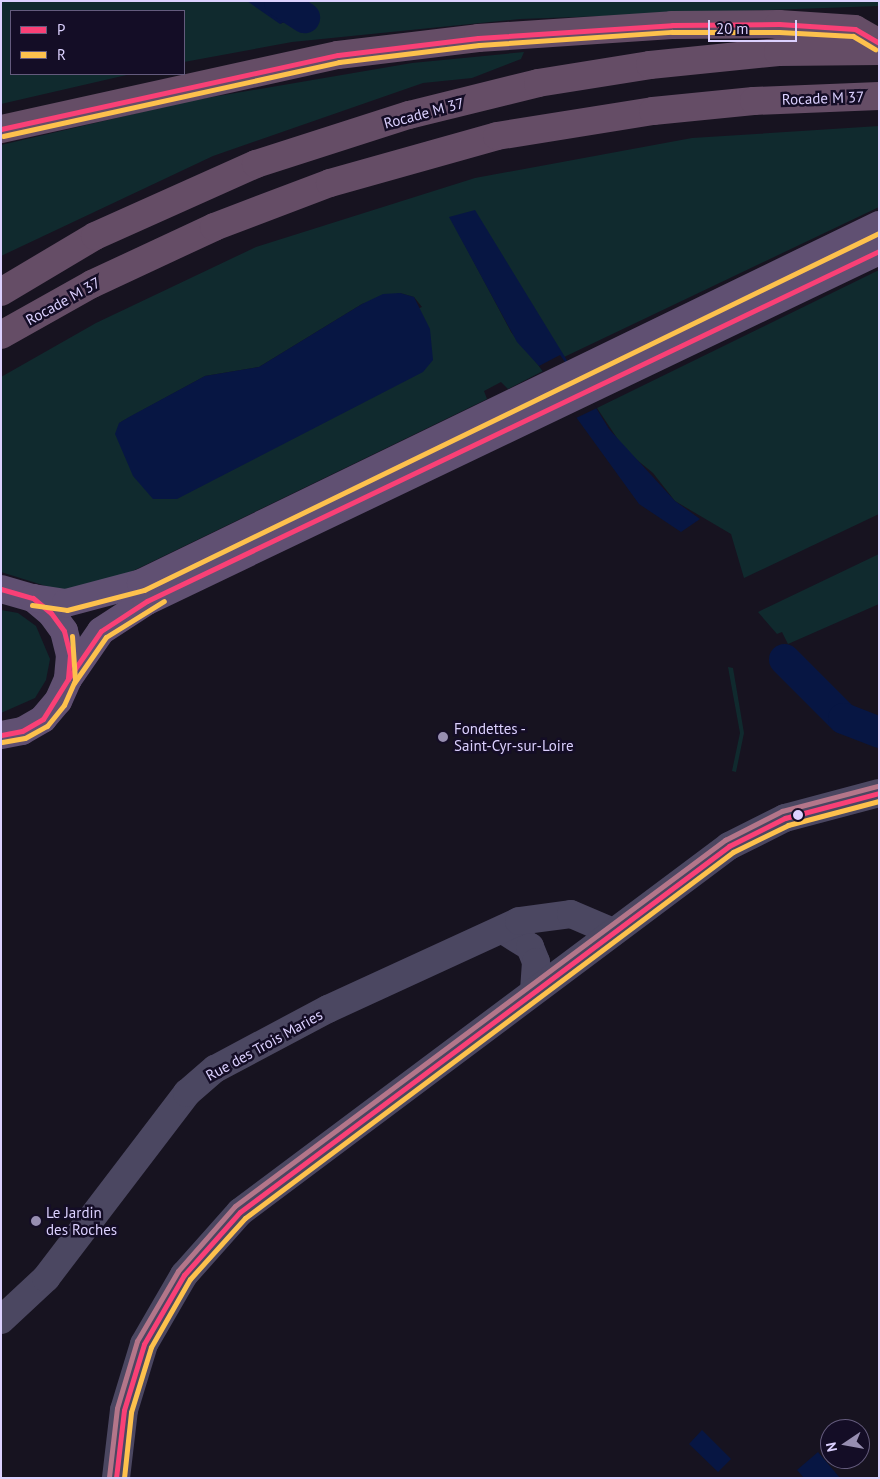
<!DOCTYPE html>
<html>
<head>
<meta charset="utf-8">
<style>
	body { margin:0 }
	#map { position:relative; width:880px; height:1479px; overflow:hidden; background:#171320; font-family:"PT Sans",sans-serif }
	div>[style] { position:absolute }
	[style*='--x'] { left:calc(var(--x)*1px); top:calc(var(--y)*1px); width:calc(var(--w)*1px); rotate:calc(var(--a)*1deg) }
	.green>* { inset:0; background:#102a2e }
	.water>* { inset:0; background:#071643 }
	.pier>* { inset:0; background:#171320 }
	.canal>* { height:31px; margin:-15.5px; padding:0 15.5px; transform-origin:15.5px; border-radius:15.5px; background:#071643 }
	.minor>* { height:28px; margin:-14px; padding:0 14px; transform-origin:14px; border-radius:14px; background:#4b4761 }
	.major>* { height:28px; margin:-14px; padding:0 14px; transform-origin:14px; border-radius:14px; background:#605072 }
	.highway>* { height:28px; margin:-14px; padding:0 14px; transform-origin:14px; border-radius:14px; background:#654d66 }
	.bus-1>* { height:5px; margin:-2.5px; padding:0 2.5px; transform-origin:2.5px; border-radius:2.5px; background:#f94076 }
	.bus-2>* { height:5px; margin:-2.5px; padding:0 2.5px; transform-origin:2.5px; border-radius:2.5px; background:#fdc14d }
	.bus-3>* { height:5px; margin:-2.5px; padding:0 2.5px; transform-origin:2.5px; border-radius:2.5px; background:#b4768a }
	.dots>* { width:14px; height:14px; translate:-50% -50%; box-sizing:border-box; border:2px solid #140d26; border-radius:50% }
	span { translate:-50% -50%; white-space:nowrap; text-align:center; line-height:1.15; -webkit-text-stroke:5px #140d26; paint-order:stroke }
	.street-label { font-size:15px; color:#dcd1ff }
	.poi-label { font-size:15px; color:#dcd1ff }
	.left { translate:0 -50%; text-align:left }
	.frame { position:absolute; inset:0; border:2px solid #dcd1ff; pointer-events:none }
	.legend { position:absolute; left:10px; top:10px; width:175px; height:65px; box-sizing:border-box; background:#140d26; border:1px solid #645b7d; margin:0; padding:6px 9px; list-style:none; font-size:15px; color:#dcd1ff }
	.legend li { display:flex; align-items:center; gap:10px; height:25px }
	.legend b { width:25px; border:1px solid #645b7d }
	.north { position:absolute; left:820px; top:1419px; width:50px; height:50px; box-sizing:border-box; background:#140d26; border:1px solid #645b7d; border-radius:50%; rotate:258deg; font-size:14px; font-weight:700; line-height:20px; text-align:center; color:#dcd1ff }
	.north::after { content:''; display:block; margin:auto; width:18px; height:22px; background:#978eb1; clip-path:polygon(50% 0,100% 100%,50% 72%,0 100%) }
	.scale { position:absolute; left:708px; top:20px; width:89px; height:22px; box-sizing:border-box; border:2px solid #dcd1ff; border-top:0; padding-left:6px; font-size:15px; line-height:18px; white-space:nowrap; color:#dcd1ff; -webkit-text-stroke:4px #140d26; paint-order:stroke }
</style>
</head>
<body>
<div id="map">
	<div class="green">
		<div style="clip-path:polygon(evenodd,1px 1px,879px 1px,879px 6px,520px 19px,292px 42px,184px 62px,184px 11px,11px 11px,11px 74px,131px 74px,1px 104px,1px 1px,296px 1px,309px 11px,280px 24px,296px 1px)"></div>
		<div style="clip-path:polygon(524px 52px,521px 59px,472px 78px,423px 83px,213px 156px,1px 256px,1px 145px,189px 101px,412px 63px)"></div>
		<div style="clip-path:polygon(evenodd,879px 126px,879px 207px,562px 358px,521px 292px,450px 217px,511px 332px,543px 371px,508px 389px,501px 382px,484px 391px,487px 399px,108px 583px,65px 592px,1px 572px,1px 377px,96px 323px,256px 247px,475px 178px,692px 138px,879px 126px,400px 293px,414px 297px,422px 307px,119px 423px,205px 376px,259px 367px,362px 304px,400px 293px)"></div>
		<div style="clip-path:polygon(879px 270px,879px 514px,744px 578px,731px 534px,675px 501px,653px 473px,625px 450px,597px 408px)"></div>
		<div style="clip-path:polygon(879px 554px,879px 604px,788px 644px,782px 632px,777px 634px,758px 612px)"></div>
		<div style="clip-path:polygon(1px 610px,18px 613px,36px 626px,50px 659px,46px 680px,35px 698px,1px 713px)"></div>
		<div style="clip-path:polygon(728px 667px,733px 668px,744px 733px,736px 772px,732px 771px,740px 733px)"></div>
	</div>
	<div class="water">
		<div style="clip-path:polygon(247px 1px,296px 1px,309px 10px,280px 24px)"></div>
		<div style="clip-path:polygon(475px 210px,609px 429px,675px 501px,700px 519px,681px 532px,639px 504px,539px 366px,517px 342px,449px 217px)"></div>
		<div style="clip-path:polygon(400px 293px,414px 297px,430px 329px,433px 360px,423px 372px,177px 499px,153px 499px,133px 476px,115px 434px,119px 423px,129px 417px,205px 376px,259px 367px,362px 304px,383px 294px)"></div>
		<div style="clip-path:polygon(702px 1430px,731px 1459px,718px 1472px,689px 1444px)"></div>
		<div style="clip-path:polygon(818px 1452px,840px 1478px,804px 1478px,797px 1470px)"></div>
	</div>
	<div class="pier">
		<div style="clip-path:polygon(560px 355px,597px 408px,576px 418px,539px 366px)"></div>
	</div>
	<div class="canal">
		<div style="--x:279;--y:1;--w:30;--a:33"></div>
		<div style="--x:784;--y:659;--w:83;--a:45"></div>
		<div style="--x:843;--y:718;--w:39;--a:21"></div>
	</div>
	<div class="minor">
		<div style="--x:503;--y:930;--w:32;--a:32"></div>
		<div style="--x:530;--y:947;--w:16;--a:68"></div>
		<div style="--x:536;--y:962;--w:27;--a:94"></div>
		<div style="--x:1;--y:1320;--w:62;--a:-43"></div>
		<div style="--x:46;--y:1278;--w:233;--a:-52.7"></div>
		<div style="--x:187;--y:1093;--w:37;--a:-41"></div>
		<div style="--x:215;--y:1069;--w:128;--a:-28"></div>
		<div style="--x:328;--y:1009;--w:210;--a:-24.7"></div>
		<div style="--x:519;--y:921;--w:52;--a:-7.7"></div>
		<div style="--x:571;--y:914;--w:46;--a:23.2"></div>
		<div style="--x:116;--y:1478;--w:68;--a:-83.3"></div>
		<div style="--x:124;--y:1410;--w:69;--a:-73.1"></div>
		<div style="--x:144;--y:1344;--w:80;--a:-59.9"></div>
		<div style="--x:184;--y:1275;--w:84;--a:-48.4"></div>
		<div style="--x:240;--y:1212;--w:611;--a:-36.81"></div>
		<div style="--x:729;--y:846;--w:63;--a:-26.6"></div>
		<div style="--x:785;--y:818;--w:97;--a:-14.9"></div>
	</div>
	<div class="major">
		<div style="--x:1;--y:589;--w:33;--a:16"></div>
		<div style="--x:33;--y:598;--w:23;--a:40"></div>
		<div style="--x:51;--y:613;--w:22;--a:54"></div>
		<div style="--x:64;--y:631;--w:25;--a:76"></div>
		<div style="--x:70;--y:655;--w:24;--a:95"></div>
		<div style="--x:68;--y:679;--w:24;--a:114"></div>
		<div style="--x:58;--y:701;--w:23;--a:130"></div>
		<div style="--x:43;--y:719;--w:24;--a:150"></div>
		<div style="--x:22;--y:731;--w:21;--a:169"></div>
		<div style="--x:33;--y:598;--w:33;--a:9"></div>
		<div style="--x:66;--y:603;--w:78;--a:-14.9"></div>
		<div style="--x:141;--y:583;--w:820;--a:-25.88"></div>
		<div style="--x:68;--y:679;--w:58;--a:-55.5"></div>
		<div style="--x:101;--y:631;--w:55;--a:-33.1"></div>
		<div style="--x:147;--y:601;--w:811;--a:-25.55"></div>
	</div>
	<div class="highway">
		<div style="--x:1;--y:129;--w:345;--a:-12.4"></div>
		<div style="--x:338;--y:55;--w:141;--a:-6.9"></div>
		<div style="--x:478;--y:38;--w:194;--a:-3.8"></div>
		<div style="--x:672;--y:25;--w:107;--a:-0.5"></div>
		<div style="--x:779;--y:24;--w:76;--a:3.8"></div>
		<div style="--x:855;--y:29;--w:28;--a:30"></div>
		<div style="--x:1;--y:292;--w:109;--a:-30.8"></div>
		<div style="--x:95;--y:236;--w:176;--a:-24.1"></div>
		<div style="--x:256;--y:164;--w:161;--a:-17.8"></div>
		<div style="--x:409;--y:115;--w:133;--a:-13.9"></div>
		<div style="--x:538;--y:83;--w:113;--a:-9.1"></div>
		<div style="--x:650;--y:65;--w:129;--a:-5.8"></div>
		<div style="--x:778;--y:52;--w:101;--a:-0.6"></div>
		<div style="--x:1;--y:335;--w:104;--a:-29.3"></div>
		<div style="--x:92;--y:284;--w:135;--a:-25"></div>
		<div style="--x:214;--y:227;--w:124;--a:-20.8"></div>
		<div style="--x:330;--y:183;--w:173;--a:-15.7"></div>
		<div style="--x:497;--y:136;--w:158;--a:-9.1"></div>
		<div style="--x:653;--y:111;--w:101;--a:-5.7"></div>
		<div style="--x:754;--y:101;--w:125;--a:-2.3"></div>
	</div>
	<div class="bus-1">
		<div style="--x:1;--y:129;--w:345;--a:-12.4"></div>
		<div style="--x:338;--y:55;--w:141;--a:-6.9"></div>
		<div style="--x:478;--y:38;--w:194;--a:-3.8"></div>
		<div style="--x:672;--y:25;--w:107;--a:-0.5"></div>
		<div style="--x:779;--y:24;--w:76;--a:3.8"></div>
		<div style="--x:855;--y:29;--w:28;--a:30"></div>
		<div style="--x:1;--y:589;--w:33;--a:16"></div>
		<div style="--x:33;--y:598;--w:23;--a:40"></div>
		<div style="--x:51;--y:613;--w:22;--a:54"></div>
		<div style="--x:64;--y:631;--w:25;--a:76"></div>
		<div style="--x:70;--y:655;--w:24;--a:95"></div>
		<div style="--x:68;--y:679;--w:47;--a:122"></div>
		<div style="--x:43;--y:719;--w:24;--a:150"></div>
		<div style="--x:22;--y:731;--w:21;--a:169"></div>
		<div style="--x:68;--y:679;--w:58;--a:-55.5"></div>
		<div style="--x:101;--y:631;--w:55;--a:-33.1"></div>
		<div style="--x:147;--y:601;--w:811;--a:-25.55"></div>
		<div style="--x:116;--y:1478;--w:68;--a:-83.3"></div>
		<div style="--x:124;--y:1410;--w:69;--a:-73.1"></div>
		<div style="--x:144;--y:1344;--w:80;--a:-59.9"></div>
		<div style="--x:184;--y:1275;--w:84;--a:-48.4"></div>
		<div style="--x:240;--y:1212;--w:611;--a:-36.81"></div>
		<div style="--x:729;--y:846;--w:63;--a:-26.6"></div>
		<div style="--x:785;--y:818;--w:97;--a:-14.9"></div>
	</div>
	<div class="bus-2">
		<div style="--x:3;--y:136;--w:344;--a:-12.4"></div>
		<div style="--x:339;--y:62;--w:141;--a:-6.9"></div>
		<div style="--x:479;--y:45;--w:193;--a:-3.9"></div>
		<div style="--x:672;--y:32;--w:107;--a:0"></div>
		<div style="--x:779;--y:32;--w:74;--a:3.1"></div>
		<div style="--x:853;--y:36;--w:26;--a:31"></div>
		<div style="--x:32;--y:605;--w:35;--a:8"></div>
		<div style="--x:67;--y:610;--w:80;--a:-14.6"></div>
		<div style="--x:144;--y:590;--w:817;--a:-25.91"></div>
		<div style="--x:74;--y:683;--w:56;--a:-55.2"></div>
		<div style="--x:106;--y:637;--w:68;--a:-31.8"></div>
		<div style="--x:2;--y:742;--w:23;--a:-10"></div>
		<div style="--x:25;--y:738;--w:25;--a:-29"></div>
		<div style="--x:47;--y:726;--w:27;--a:-51"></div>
		<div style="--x:64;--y:705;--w:27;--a:-66"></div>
		<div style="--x:75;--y:680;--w:44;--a:-93.9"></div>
		<div style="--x:124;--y:1478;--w:66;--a:-83.9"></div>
		<div style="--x:131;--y:1412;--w:68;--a:-72.9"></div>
		<div style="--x:151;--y:1347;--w:78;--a:-60.2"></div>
		<div style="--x:190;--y:1279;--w:82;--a:-48"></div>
		<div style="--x:245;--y:1218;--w:610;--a:-36.87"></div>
		<div style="--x:733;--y:852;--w:61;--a:-26.1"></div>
		<div style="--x:788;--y:825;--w:94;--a:-14.8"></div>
	</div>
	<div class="bus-3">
		<div style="--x:109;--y:1477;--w:69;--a:-83.4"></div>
		<div style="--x:117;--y:1408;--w:70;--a:-73.4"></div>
		<div style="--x:137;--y:1341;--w:81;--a:-59.6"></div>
		<div style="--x:178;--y:1271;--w:86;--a:-48.8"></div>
		<div style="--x:235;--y:1206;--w:612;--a:-36.76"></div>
		<div style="--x:725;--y:840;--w:64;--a:-27"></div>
		<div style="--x:782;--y:811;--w:98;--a:-14.7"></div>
	</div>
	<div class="dots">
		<div style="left:443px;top:737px;background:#978eb1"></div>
		<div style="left:798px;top:815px;background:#dcd1ff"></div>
		<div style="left:36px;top:1221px;background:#978eb1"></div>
	</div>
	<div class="street-label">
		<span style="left:823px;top:98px;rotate:-2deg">Rocade M 37</span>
		<span style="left:424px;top:113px;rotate:-15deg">Rocade M 37</span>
		<span style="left:63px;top:301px;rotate:-29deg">Rocade M 37</span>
		<span style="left:264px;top:1045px;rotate:-29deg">Rue des Trois Maries</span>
	</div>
	<div class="poi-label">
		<span class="left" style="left:454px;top:737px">Fondettes -<br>Saint-Cyr-sur-Loire</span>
		<span class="left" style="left:46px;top:1221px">Le Jardin<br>des Roches</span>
	</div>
	<div class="frame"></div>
	<ul class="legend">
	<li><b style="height:6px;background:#f94076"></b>P</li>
	<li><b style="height:6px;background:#fdc14d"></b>R</li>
	</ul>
	<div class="north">N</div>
	<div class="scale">20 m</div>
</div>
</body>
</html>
